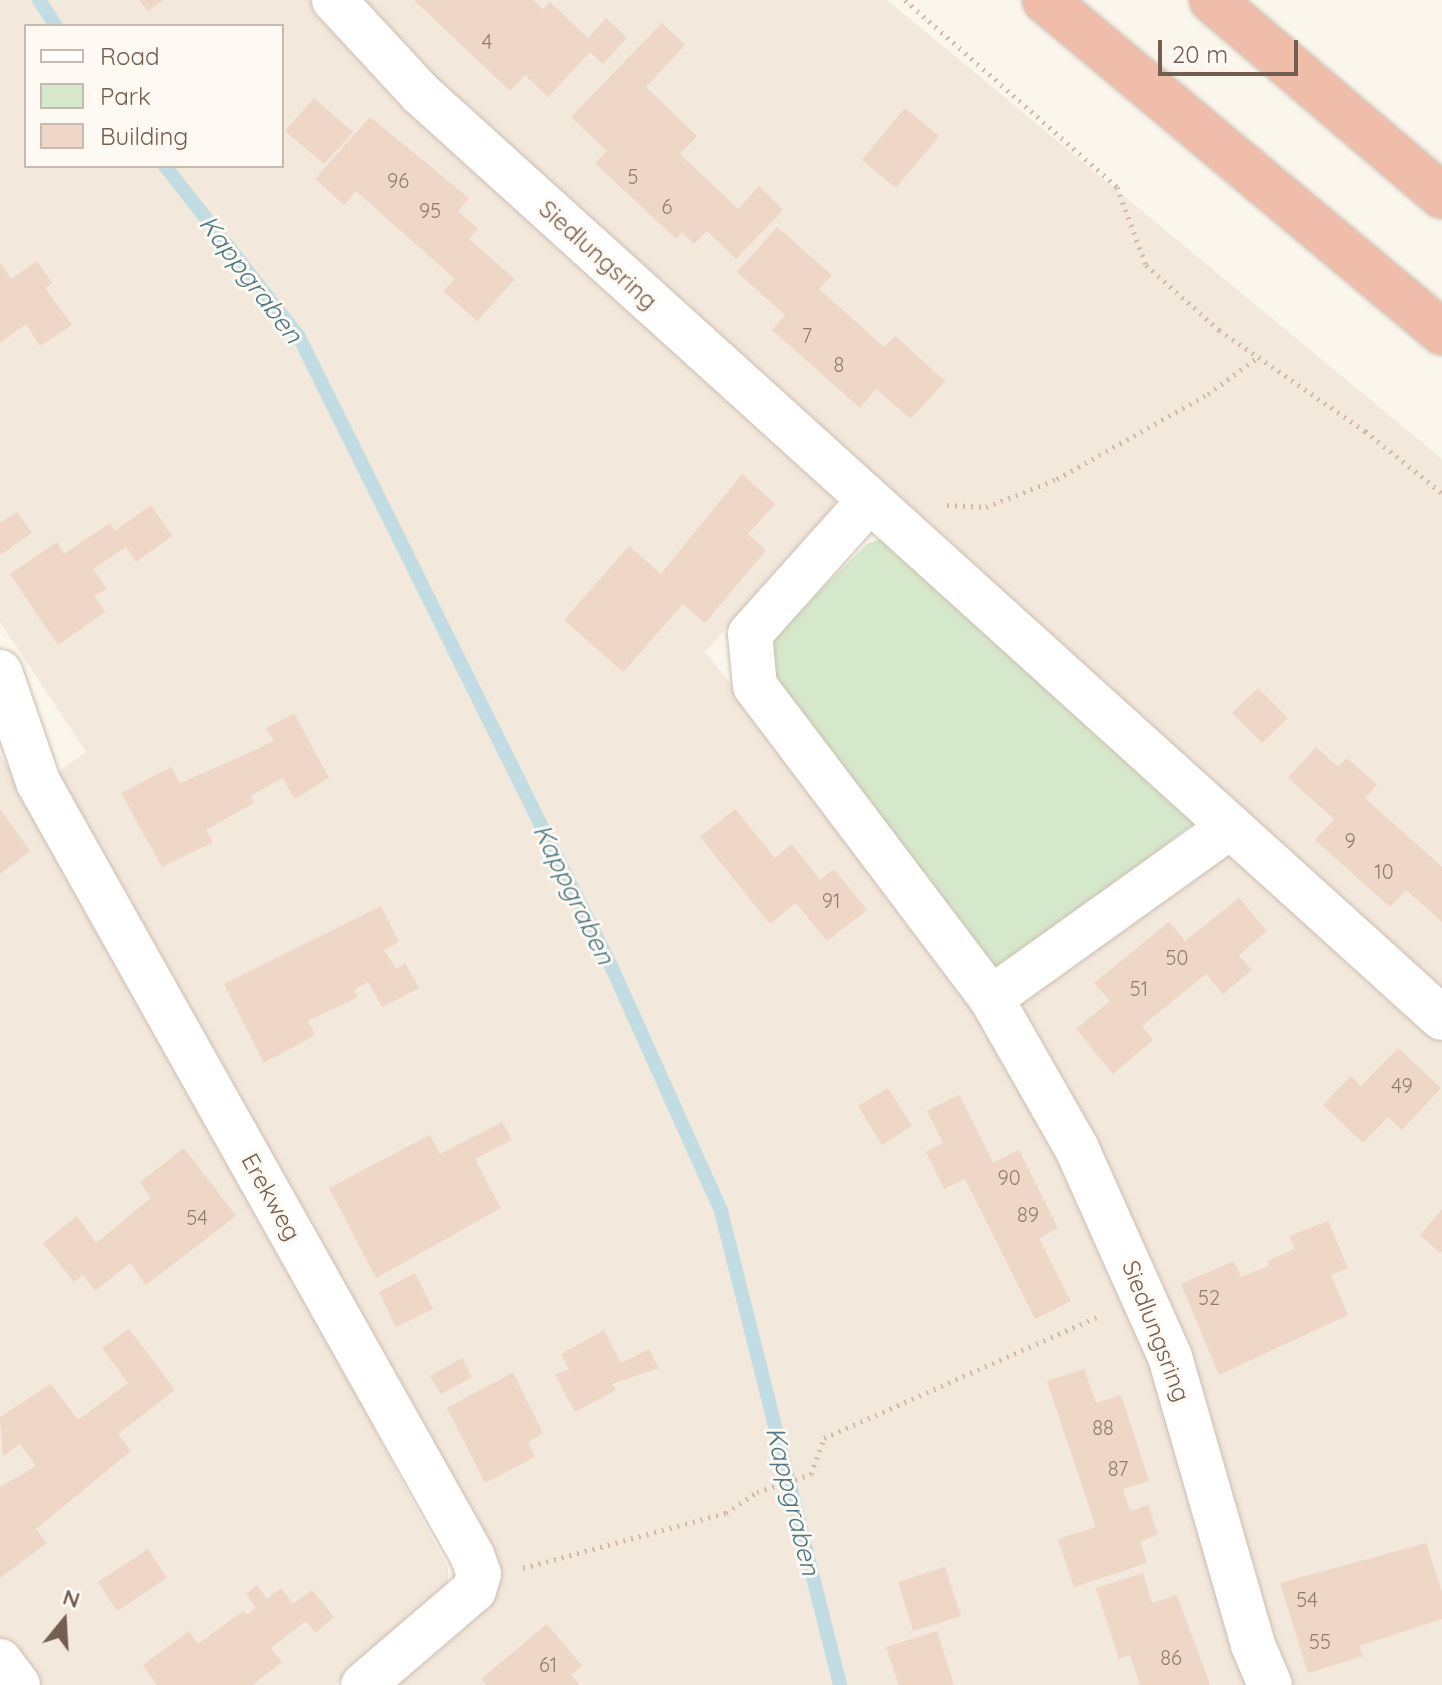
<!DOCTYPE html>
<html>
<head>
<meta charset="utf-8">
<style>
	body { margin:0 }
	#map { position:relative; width:1442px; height:1685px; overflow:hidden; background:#fbf6ec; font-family:Quicksand,sans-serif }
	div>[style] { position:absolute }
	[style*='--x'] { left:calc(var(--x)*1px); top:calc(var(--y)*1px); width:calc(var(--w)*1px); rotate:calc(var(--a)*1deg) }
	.residential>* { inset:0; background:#f2e8db }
	.green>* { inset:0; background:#d6e8cb }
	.stream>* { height:14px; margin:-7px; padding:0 7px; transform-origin:7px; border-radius:7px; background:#c1dde3 }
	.building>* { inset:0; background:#eed7c6 }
	.path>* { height:5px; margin-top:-2.5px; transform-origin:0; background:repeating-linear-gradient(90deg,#d3baa8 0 2px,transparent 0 8px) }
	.roads { filter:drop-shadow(0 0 2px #cdbeb2) drop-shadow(0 0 2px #cdbeb2) }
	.street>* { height:44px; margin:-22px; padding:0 22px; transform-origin:22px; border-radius:22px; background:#fff }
	.highway>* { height:44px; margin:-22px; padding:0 22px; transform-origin:22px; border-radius:22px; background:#efbda9 }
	span { translate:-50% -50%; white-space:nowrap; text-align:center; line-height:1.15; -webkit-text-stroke:6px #fef9f2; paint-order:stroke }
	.number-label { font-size:20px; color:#927c6e }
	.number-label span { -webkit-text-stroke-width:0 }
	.street-label { font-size:24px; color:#745e50 }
	.water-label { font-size:26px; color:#4c7a85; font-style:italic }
	.legend { position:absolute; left:24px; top:24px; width:260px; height:144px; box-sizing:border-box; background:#fef9f2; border:2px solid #c7bbb1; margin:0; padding:10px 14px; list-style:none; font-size:24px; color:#745e50 }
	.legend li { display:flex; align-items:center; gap:16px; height:40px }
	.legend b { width:40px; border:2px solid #c7bbb1 }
	.north { position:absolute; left:24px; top:1581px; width:80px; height:80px; -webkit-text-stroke:6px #fef9f2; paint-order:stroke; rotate:18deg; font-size:22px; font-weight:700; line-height:32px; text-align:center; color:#745e50 }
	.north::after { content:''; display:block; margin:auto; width:28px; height:36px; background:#745e50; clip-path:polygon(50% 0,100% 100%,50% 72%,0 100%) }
	.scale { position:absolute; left:1158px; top:40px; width:140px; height:36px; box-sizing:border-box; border:4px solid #745e50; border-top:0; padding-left:10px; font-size:24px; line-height:28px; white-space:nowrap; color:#745e50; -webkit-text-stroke:6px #fef9f2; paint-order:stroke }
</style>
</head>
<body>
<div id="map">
	<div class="residential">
		<div style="clip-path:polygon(evenodd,0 0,313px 0,835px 498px,832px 512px,705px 652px,841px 820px,976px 999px,1133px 1307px,1250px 1685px,379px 1685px,497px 1584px,499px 1562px,47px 780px,86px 752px,0 622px,0 0,26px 26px,282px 26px,282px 166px,26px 166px,26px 26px)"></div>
		<div style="clip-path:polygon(352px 0,887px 0,1442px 459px,1442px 1000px,418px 71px)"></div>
		<div style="clip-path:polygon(0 755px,52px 830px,384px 1419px,373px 1427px,448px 1568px,448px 1583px,437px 1598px,335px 1685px,35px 1685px,0 1638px)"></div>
		<div style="clip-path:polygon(1221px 843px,1442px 1030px,1442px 1685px,1286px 1685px,1016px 1021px,1017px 998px)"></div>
	</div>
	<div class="green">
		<div style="clip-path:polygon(880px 539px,1193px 812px,1193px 824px,1010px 966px,993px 966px,771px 685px,771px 639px,867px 544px)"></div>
	</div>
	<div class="stream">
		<div style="--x:39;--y:0;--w:31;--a:57"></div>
		<div style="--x:165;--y:166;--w:217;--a:51.9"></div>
		<div style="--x:299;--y:337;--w:704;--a:63.62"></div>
		<div style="--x:612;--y:968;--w:266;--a:65.8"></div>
		<div style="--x:721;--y:1211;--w:489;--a:75.9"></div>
	</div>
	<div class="building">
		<div style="clip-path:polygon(139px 0,163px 0,148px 11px)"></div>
		<div style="clip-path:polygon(414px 0,533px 0,543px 9px,550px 2px,588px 38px,606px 18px,627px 38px,603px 64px,590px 52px,548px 97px,525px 75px,510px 91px)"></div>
		<div style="clip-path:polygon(662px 23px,685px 45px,646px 87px,697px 136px,680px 154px,738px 209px,759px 186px,783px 210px,736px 259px,707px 231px,694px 244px,682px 232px,676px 239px,595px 163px,607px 151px,571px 117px)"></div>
		<div style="clip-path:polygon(314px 98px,353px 132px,324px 164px,285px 131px)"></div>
		<div style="clip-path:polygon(905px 108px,939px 136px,896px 188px,862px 160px)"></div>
		<div style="clip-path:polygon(370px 117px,469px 198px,458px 211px,478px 229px,469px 239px,515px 279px,477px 321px,443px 291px,455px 279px,356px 191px,344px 205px,315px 179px)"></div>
		<div style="clip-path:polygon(777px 227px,832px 275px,819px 289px,884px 347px,895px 336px,945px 381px,911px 419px,876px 389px,860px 408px,772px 330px,785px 315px,737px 272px)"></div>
		<div style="clip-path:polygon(37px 261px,52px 283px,45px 288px,72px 325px,40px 346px,26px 324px,0 343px,0 263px,11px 279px)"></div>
		<div style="clip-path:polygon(742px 474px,775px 504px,748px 534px,766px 550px,705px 623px,683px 604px,623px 672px,564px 620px,629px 546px,661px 574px)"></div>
		<div style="clip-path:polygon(151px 505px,172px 536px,136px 562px,126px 547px,93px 569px,107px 589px,94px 596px,105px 612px,58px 645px,10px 574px,57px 542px,64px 554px,110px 523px,115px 531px)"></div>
		<div style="clip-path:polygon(17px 512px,32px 533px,0 555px,0 523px)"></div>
		<div style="clip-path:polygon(1258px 688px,1288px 718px,1262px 743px,1232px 713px)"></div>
		<div style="clip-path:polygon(294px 713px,329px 778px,294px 799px,283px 778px,250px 796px,254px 803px,206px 830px,213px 842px,162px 867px,121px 793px,171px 767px,180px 783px,231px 761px,274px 741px,266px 728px)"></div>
		<div style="clip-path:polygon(1316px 747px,1338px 767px,1347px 758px,1377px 785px,1365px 798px,1442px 867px,1442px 922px,1406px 890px,1390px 907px,1315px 840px,1334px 819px,1288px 778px)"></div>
		<div style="clip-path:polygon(0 809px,30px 851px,0 874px)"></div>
		<div style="clip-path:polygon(735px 809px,775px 858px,792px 844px,820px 880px,834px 869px,867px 910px,827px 941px,796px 903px,770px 924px,700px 837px)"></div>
		<div style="clip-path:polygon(1239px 898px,1267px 931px,1239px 955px,1252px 970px,1223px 994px,1206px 974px,1142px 1026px,1153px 1040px,1113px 1074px,1076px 1029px,1110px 1001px,1094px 983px,1169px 922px,1185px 941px)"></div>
		<div style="clip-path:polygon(381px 906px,399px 942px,384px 950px,396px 969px,405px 963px,419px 988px,382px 1007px,368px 982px,354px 990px,358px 997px,308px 1021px,315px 1035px,264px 1063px,224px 984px)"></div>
		<div style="clip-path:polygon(1398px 1048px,1441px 1088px,1402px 1130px,1388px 1117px,1363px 1143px,1323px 1105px,1351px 1076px,1361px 1086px)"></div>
		<div style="clip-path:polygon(888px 1088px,912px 1126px,882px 1145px,858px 1106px)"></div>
		<div style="clip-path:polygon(959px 1095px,993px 1163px,1019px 1150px,1058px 1228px,1039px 1238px,1071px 1301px,1035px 1319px,965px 1179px,944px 1189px,926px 1152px,943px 1143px,927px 1111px)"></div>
		<div style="clip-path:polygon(502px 1122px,512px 1140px,475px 1159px,501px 1208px,376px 1278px,329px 1188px,430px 1135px,440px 1154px)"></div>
		<div style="clip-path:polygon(184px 1148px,236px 1216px,146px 1285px,130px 1263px,95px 1291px,83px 1275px,74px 1282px,43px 1243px,77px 1216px,96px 1243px,151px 1198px,140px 1182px)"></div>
		<div style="clip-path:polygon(1442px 1209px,1442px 1251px,1440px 1253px,1420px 1235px)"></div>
		<div style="clip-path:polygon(1328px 1221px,1348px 1268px,1331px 1275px,1348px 1315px,1219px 1375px,1181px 1284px,1234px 1261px,1241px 1277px,1269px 1266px,1267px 1261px,1295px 1249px,1289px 1236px)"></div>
		<div style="clip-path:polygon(415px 1273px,433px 1309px,396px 1327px,379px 1292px)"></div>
		<div style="clip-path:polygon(129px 1329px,175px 1390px,118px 1434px,131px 1451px,36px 1529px,47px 1543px,0 1578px,0 1487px,36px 1466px,20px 1444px,3px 1456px,0 1417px,51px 1384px,78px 1420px,128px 1383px,102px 1348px)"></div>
		<div style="clip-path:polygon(604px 1330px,621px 1363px,649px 1349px,659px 1368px,612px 1384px,616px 1390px,575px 1412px,555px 1375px,569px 1369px,561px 1354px)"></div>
		<div style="clip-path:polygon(462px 1358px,472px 1377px,441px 1394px,430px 1376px)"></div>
		<div style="clip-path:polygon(1084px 1369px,1096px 1403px,1121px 1395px,1149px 1481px,1123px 1489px,1130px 1511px,1148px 1505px,1158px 1535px,1140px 1541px,1147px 1563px,1074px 1587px,1058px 1539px,1096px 1527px,1047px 1381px)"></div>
		<div style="clip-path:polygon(513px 1372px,543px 1433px,528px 1442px,535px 1457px,485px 1483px,447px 1408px)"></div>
		<div style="clip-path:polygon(1426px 1543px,1442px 1592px,1442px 1619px,1359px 1646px,1363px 1656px,1308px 1673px,1280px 1583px)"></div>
		<div style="clip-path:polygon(148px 1549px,167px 1578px,117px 1611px,98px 1582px)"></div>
		<div style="clip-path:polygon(945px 1567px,961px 1616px,913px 1631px,898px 1582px)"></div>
		<div style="clip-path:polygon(1143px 1573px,1152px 1603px,1177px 1595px,1210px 1685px,1140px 1685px,1130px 1655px,1119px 1659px,1096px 1588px)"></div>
		<div style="clip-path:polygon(257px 1585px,267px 1599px,281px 1588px,293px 1604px,312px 1590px,334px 1617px,315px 1633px,306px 1621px,271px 1648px,282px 1662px,252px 1685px,157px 1685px,143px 1665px,189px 1631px,198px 1644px,243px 1611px,246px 1615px,256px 1608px,246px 1594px)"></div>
		<div style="clip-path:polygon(547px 1624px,582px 1666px,571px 1675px,580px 1685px,486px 1685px,481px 1679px)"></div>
		<div style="clip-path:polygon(937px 1631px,954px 1685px,899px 1685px,886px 1647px)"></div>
	</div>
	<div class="path">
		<div style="--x:905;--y:0;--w:283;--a:41.4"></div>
		<div style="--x:1117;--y:187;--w:83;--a:69.6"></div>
		<div style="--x:1146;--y:265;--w:98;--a:41.7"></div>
		<div style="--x:1219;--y:330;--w:178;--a:34.7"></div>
		<div style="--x:1365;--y:431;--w:99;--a:38.8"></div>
		<div style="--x:947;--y:505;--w:39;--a:3"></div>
		<div style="--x:986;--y:507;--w:76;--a:-21.5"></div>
		<div style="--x:1057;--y:479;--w:173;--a:-29.4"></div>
		<div style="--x:1208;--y:394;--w:62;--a:-36.5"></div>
		<div style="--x:523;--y:1568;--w:210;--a:-15.2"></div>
		<div style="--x:726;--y:1513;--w:37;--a:-34"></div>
		<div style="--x:757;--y:1492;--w:57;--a:-18.4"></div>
		<div style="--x:811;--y:1474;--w:38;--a:-70"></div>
		<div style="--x:824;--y:1438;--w:303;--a:-23.9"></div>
	</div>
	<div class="roads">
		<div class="street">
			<div style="--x:334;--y:0;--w:127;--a:47.2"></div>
			<div style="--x:420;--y:93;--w:1378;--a:42.15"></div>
			<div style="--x:869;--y:501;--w:178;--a:131.8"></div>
			<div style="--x:750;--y:634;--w:52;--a:84.5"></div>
			<div style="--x:755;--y:686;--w:391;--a:52.9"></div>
			<div style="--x:991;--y:998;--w:174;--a:60.3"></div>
			<div style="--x:1077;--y:1149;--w:228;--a:65.9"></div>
			<div style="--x:1170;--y:1357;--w:300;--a:73.9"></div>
			<div style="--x:1253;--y:1645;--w:43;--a:67"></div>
			<div style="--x:0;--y:672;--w:116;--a:70.9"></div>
			<div style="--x:38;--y:782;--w:887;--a:60.69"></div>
			<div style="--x:472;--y:1555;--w:20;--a:70"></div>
			<div style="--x:479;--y:1574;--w:17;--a:107"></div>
			<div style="--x:474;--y:1590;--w:146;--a:139.4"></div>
			<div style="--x:991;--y:998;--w:294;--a:-35.6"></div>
			<div style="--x:0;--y:1661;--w:30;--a:53"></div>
		</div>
		<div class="highway">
			<div style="--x:1045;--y:0;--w:518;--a:39.9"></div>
			<div style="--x:1212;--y:0;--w:302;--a:40.4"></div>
		</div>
	</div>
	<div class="number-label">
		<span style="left:487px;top:41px">4</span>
		<span style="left:633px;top:176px">5</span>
		<span style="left:398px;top:180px">96</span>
		<span style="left:667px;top:206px">6</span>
		<span style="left:430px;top:210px">95</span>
		<span style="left:807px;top:335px">7</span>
		<span style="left:839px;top:364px">8</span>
		<span style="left:1350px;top:840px">9</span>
		<span style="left:1384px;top:871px">10</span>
		<span style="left:831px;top:900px">91</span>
		<span style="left:1177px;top:957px">50</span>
		<span style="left:1139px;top:988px">51</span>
		<span style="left:1402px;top:1085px">49</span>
		<span style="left:1009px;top:1177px">90</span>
		<span style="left:1028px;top:1214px">89</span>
		<span style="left:197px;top:1217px">54</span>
		<span style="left:1209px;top:1297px">52</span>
		<span style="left:1103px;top:1427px">88</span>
		<span style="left:1118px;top:1468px">87</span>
		<span style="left:1307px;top:1599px">54</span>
		<span style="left:1320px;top:1641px">55</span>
		<span style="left:1171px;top:1657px">86</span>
		<span style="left:548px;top:1664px">61</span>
	</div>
	<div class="street-label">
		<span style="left:598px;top:255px;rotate:42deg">Siedlungsring</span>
		<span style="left:271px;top:1197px;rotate:61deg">Erekweg</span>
		<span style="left:1156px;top:1331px;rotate:69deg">Siedlungsring</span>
	</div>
	<div class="water-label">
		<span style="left:251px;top:279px;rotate:53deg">Kappgraben</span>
		<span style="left:574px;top:894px;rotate:64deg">Kappgraben</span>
		<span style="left:793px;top:1501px;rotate:76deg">Kappgraben</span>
	</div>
	<ul class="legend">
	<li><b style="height:10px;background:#fff"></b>Road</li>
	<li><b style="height:22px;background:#d6e8cb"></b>Park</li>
	<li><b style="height:22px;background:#eed7c6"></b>Building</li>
	</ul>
	<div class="north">N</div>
	<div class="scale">20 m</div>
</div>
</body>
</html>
